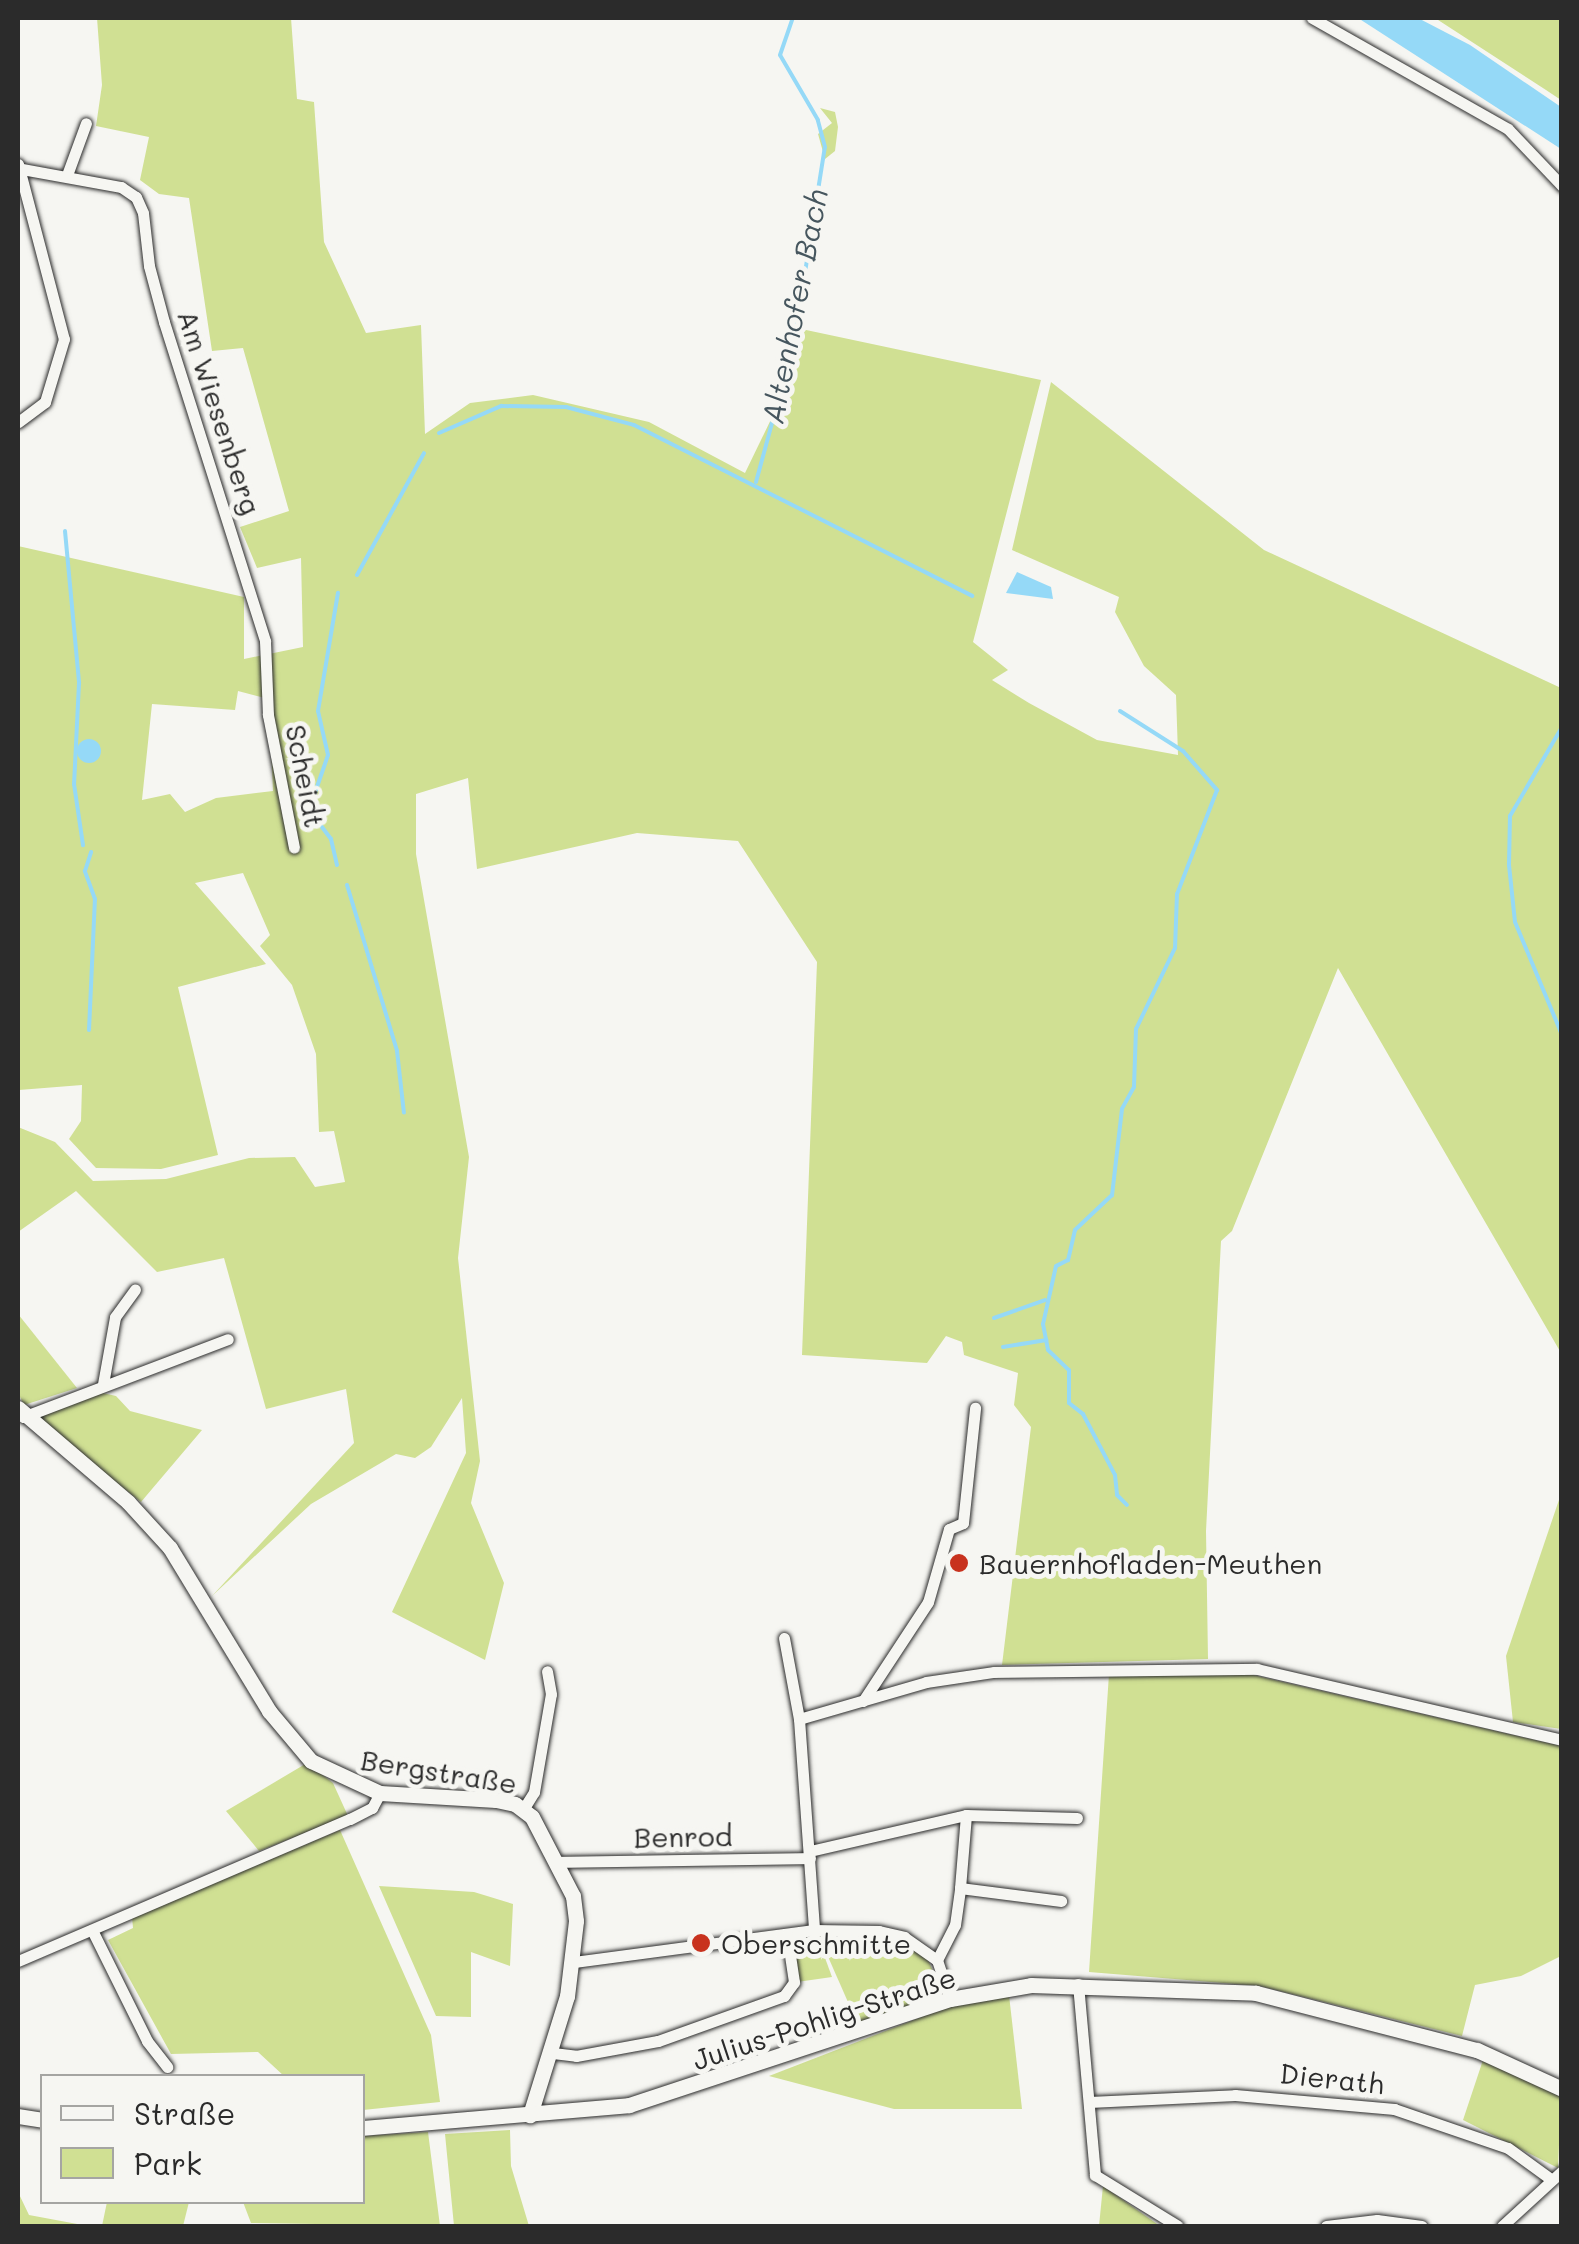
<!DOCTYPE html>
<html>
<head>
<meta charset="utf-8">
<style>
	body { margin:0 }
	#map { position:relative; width:1579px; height:2244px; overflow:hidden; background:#f6f6f2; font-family:Mali,sans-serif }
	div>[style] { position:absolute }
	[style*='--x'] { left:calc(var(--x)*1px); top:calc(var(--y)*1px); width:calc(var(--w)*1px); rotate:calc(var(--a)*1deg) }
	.green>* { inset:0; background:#d0e093 }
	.water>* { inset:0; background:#95d9f7 }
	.round { border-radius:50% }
	.stream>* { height:4px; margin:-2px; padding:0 2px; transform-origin:2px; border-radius:2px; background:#95d9f7 }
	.roads { filter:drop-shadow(0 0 2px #2b2b2b) drop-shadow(0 0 2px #2b2b2b) }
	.street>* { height:11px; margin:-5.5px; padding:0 5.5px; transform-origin:5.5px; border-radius:5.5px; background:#f6f6f2 }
	.secondary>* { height:15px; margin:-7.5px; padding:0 7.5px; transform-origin:7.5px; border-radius:7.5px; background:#f6f6f2 }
	.dots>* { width:28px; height:28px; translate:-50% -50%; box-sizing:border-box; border:5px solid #f6f6f2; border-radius:50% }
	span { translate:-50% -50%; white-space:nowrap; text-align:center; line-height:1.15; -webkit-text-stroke:10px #f6f6f2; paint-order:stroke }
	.street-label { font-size:28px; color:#2b2b2b }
	.poi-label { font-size:28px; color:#2b2b2b }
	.left { translate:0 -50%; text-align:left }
	.water-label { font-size:30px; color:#46565e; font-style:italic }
	.frame { position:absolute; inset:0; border:20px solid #2b2b2b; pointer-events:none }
	.legend { position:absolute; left:40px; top:2074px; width:325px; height:130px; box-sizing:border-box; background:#f6f6f2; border:2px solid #a5a5a2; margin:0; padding:12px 18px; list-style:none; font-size:30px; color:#2b2b2b }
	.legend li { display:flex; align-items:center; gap:20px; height:50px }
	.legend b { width:50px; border:2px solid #a5a5a2 }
</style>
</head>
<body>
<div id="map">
	<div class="green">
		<div style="clip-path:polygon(evenodd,97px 18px,291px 18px,297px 99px,314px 102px,324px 242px,366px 333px,421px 325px,425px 434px,470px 403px,533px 395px,649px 422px,745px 473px,776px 409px,792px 327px,1041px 380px,973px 642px,1008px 670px,992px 680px,1029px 703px,1097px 740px,1178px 755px,1176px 695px,1144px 666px,1115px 612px,1119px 597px,1012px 550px,1051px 382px,1264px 550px,1561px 688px,1561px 1353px,1338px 968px,1232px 1231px,1221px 1241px,1206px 1531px,1208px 1659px,1002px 1665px,1031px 1427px,1014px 1405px,1018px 1373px,964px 1355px,962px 1342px,946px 1336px,927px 1363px,802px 1355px,817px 962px,738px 841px,637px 833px,477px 869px,468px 778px,416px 794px,416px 854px,469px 1157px,458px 1258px,480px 1461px,471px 1503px,504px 1583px,485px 1660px,392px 1612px,466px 1453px,462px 1398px,431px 1447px,415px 1458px,396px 1454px,311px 1504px,212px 1596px,354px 1443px,346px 1389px,266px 1409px,224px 1258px,157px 1272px,76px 1191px,18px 1232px,18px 1127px,55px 1142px,93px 1181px,166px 1179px,249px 1158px,295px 1157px,315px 1187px,345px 1182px,334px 1131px,319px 1132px,316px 1054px,292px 985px,260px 946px,270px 935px,243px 873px,195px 883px,266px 964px,178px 987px,218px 1155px,161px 1169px,96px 1168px,69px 1139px,81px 1121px,82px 1085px,19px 1090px,18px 1116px,18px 546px,244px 597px,244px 659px,303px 647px,301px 558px,257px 568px,240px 527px,289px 511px,243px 348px,212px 351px,189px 198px,159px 194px,140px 180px,149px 137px,96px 126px,102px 85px,97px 18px,238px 691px,269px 699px,273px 791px,216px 798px,185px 812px,170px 794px,142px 800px,152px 704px,235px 710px,238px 691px)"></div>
		<div style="clip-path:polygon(1435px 18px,1561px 18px,1561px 100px,1546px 90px)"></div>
		<div style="clip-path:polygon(820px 108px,835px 112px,838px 127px,835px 151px,825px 159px,818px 134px,832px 123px)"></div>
		<div style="clip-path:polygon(18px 1314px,77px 1388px,24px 1405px,18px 1393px)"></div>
		<div style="clip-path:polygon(94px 1391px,116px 1396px,130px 1411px,202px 1430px,141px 1502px,38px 1421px,40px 1413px)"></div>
		<div style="clip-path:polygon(1561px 1494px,1562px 1729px,1561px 1729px,1513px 1722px,1506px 1656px)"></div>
		<div style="clip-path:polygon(1109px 1674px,1253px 1675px,1561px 1746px,1561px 1956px,1521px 1976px,1475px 1985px,1462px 2036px,1260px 1986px,1089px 1972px)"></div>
		<div style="clip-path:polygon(307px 1763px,333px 1783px,348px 1816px,259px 1851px,226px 1811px)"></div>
		<div style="clip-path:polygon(340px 1830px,431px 2035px,440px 2102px,363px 2110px,362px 2076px,284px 2076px,258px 2052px,171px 2054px,108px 1940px,133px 1928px,132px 1917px)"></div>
		<div style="clip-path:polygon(379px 1886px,474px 1892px,513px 1904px,510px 1966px,471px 1952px,471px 2017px,436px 2016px)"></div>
		<div style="clip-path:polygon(817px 1936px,832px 1977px,797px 1982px,793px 1944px)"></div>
		<div style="clip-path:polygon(819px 1936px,901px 1942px,925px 1953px,940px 1987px,932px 1998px,858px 2025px)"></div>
		<div style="clip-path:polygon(1009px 1995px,1022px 2109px,894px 2109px,769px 2076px,950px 2006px)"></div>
		<div style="clip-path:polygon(1483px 2060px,1561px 2097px,1558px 2168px,1463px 2120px)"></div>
		<div style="clip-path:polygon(510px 2130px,511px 2166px,529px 2226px,454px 2226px,445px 2134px)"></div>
		<div style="clip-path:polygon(428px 2132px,440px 2226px,251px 2223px,243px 2202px,362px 2202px,363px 2136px)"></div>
		<div style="clip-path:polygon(1103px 2186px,1160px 2226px,1099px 2226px)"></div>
		<div style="clip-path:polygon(18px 2192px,29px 2215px,88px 2226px,18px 2226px)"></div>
		<div style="clip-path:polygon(107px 2202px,189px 2202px,183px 2226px,102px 2226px)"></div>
	</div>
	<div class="water">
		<div style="clip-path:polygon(1358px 18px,1418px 18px,1470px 45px,1561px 107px,1561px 149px)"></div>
		<div style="clip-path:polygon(1017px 572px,1051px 587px,1053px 599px,1006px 593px)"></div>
		<div class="round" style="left:77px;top:739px;width:24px;height:24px"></div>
	</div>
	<div class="stream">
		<div style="--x:439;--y:433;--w:68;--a:-23.5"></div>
		<div style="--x:501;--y:406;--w:65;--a:0.9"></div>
		<div style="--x:566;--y:407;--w:70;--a:14.8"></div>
		<div style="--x:634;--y:425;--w:379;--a:26.8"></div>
		<div style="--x:756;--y:482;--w:145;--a:-74.8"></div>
		<div style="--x:794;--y:342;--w:197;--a:-81"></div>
		<div style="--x:825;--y:147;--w:28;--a:-105"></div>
		<div style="--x:818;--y:120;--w:75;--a:-120.3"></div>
		<div style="--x:780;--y:55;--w:39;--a:-71"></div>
		<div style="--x:65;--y:531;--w:153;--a:84.7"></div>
		<div style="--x:79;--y:683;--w:101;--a:92.8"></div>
		<div style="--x:74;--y:784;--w:62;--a:81.6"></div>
		<div style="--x:357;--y:575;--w:139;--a:-61.2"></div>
		<div style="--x:1120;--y:711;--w:75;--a:32.4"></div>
		<div style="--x:1183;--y:751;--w:52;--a:48.9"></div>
		<div style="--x:1217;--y:790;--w:111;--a:111"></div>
		<div style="--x:1177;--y:894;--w:54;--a:92.1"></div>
		<div style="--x:1175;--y:948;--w:90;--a:115.7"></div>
		<div style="--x:1136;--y:1029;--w:58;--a:92"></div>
		<div style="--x:1134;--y:1087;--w:25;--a:119"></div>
		<div style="--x:1122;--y:1109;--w:87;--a:96.6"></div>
		<div style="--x:1112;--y:1195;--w:51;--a:136.6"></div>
		<div style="--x:1075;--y:1230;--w:31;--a:103"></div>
		<div style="--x:1068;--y:1260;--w:13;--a:153"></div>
		<div style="--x:1056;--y:1266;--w:59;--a:102.6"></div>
		<div style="--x:1043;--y:1324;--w:26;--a:79"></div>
		<div style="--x:1048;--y:1350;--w:29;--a:44"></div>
		<div style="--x:1069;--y:1370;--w:33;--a:90"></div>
		<div style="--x:1069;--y:1403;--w:18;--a:38"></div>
		<div style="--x:1083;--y:1414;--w:69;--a:62.3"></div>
		<div style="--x:1115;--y:1475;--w:20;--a:84"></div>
		<div style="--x:1117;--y:1495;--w:14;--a:45"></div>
		<div style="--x:1562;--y:727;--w:103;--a:120.3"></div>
		<div style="--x:1510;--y:816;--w:49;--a:91.2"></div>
		<div style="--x:1509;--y:865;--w:57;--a:84"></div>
		<div style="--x:1515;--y:922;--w:122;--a:67.4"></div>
		<div style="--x:337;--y:865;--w:27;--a:-103"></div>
		<div style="--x:331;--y:839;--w:36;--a:-127"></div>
		<div style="--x:309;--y:810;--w:58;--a:-70.9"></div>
		<div style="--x:328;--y:755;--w:45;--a:-102.8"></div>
		<div style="--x:318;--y:711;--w:120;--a:-80.4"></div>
		<div style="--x:347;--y:885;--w:173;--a:73.2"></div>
		<div style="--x:397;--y:1051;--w:62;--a:83.6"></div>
		<div style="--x:89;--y:1030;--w:131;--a:-87.4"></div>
		<div style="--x:95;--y:899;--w:30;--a:-110"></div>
		<div style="--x:85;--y:871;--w:20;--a:-72"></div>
		<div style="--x:994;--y:1318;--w:54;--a:-19.4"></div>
		<div style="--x:1003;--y:1347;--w:44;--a:-9.2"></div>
	</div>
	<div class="roads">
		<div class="street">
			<div style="--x:1312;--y:18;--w:225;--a:29.5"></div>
			<div style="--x:1508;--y:129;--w:79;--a:46.5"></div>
			<div style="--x:18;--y:164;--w:181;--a:75.3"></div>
			<div style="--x:64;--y:339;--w:66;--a:106.8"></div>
			<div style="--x:45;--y:402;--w:34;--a:143"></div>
			<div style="--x:22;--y:169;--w:101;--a:10.3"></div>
			<div style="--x:121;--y:187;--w:18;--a:34"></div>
			<div style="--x:136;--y:197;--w:17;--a:66"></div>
			<div style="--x:143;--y:213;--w:53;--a:83.5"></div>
			<div style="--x:149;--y:266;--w:58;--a:75"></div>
			<div style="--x:164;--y:322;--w:335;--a:72.4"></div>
			<div style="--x:265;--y:641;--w:74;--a:87.7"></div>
			<div style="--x:268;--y:715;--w:135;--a:78.9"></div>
			<div style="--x:67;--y:175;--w:55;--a:-69.9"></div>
			<div style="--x:103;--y:1384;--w:68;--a:-79.8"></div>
			<div style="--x:115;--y:1317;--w:34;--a:-54"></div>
			<div style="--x:23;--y:1417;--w:219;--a:-20.8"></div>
			<div style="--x:784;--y:1638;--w:82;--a:79.5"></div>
			<div style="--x:799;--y:1719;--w:212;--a:85.9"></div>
			<div style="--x:863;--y:1701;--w:118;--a:-56.7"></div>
			<div style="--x:928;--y:1602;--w:76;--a:-74"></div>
			<div style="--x:949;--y:1529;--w:15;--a:-23"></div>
			<div style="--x:963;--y:1523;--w:116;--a:-84"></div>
			<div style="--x:799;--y:1719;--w:132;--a:-16.2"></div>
			<div style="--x:926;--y:1682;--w:69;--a:-8.4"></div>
			<div style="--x:994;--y:1672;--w:263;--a:-0.7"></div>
			<div style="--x:1257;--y:1669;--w:313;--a:13.1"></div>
			<div style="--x:524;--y:1808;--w:19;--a:-58"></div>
			<div style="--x:534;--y:1792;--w:99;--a:-80.2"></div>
			<div style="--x:551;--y:1694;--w:23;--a:-100"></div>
			<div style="--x:966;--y:1815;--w:73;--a:94.7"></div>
			<div style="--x:960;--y:1888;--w:102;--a:7.3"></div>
			<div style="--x:810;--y:1851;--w:160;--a:-13"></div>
			<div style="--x:966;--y:1815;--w:111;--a:1.5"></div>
			<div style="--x:556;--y:1862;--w:254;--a:-0.9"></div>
			<div style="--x:92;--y:1930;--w:124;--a:63.6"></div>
			<div style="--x:147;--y:2041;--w:33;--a:52"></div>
			<div style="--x:937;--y:1960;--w:39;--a:-63"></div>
			<div style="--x:955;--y:1925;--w:37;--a:-82"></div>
			<div style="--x:18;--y:1961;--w:361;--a:-23.2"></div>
			<div style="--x:350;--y:1819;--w:25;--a:-27"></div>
			<div style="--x:372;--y:1808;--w:17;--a:-62"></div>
			<div style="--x:574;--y:1962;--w:242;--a:-7.6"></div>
			<div style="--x:814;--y:1930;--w:65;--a:0.9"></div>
			<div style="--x:879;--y:1931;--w:26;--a:13"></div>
			<div style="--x:904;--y:1937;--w:40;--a:34.9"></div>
			<div style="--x:937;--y:1960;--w:41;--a:71.6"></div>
			<div style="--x:1078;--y:1984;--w:192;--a:84.9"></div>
			<div style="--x:1095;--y:2175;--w:97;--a:31.6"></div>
			<div style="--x:553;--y:2053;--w:23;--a:7"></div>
			<div style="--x:576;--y:2056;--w:83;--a:-10.4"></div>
			<div style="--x:658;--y:2041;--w:134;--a:-19.7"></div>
			<div style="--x:784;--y:1996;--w:17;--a:-54"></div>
			<div style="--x:794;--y:1982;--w:48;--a:-98.5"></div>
			<div style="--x:1089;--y:2102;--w:146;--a:-2.7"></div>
			<div style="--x:1235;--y:2095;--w:160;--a:5"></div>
			<div style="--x:1394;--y:2109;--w:120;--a:18.9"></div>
			<div style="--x:1508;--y:2148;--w:54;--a:36"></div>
			<div style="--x:1326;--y:2226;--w:51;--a:-6.7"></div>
			<div style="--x:1377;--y:2220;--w:45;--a:7.6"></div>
			<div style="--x:1502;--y:2226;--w:81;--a:-42.5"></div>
		</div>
		<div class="secondary">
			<div style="--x:18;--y:1408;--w:145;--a:40.5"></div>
			<div style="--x:128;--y:1502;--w:62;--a:47.6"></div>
			<div style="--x:170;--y:1548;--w:191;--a:58.7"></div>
			<div style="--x:269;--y:1711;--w:65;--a:50"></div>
			<div style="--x:311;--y:1761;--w:76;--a:24.9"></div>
			<div style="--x:380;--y:1793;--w:116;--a:3.5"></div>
			<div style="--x:496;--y:1800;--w:19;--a:12"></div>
			<div style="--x:515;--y:1804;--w:21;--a:37"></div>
			<div style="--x:532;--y:1817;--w:89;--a:62.6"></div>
			<div style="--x:573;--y:1896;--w:25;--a:83"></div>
			<div style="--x:576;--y:1921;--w:76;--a:96.8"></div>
			<div style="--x:567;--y:1996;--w:125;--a:107.3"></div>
			<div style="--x:18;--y:2116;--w:24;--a:9"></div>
			<div style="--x:362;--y:2128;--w:268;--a:-4.9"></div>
			<div style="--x:629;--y:2105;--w:338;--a:-18.3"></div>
			<div style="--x:950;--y:1999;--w:82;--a:-9.8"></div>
			<div style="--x:1031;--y:1985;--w:225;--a:2"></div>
			<div style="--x:1256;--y:1993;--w:228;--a:14.5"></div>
			<div style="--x:1477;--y:2050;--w:94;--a:24.6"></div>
		</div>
	</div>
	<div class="dots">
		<div style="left:959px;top:1563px;background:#c8321e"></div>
		<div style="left:701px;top:1943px;background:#c8321e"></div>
	</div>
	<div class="street-label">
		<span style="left:220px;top:412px;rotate:72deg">Am Wiesenberg</span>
		<span style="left:306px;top:776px;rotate:79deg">Scheidt</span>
		<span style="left:439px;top:1771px;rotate:9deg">Bergstraße</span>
		<span style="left:683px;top:1836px;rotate:-1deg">Benrod</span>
		<span style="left:824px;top:2018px;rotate:-18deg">Julius-Pohlig-Straße</span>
		<span style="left:1332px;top:2078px;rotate:6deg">Dierath</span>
	</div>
	<div class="poi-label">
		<span class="left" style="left:979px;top:1563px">Bauernhofladen-Meuthen</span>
		<span class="left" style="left:721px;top:1943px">Oberschmitte</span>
	</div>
	<div class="water-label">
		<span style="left:794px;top:306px;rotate:-79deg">Altenhofer Bach</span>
	</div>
	<div class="frame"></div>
	<ul class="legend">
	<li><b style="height:12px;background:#f6f6f2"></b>Straße</li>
	<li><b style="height:28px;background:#d0e093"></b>Park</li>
	</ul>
</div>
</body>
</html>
